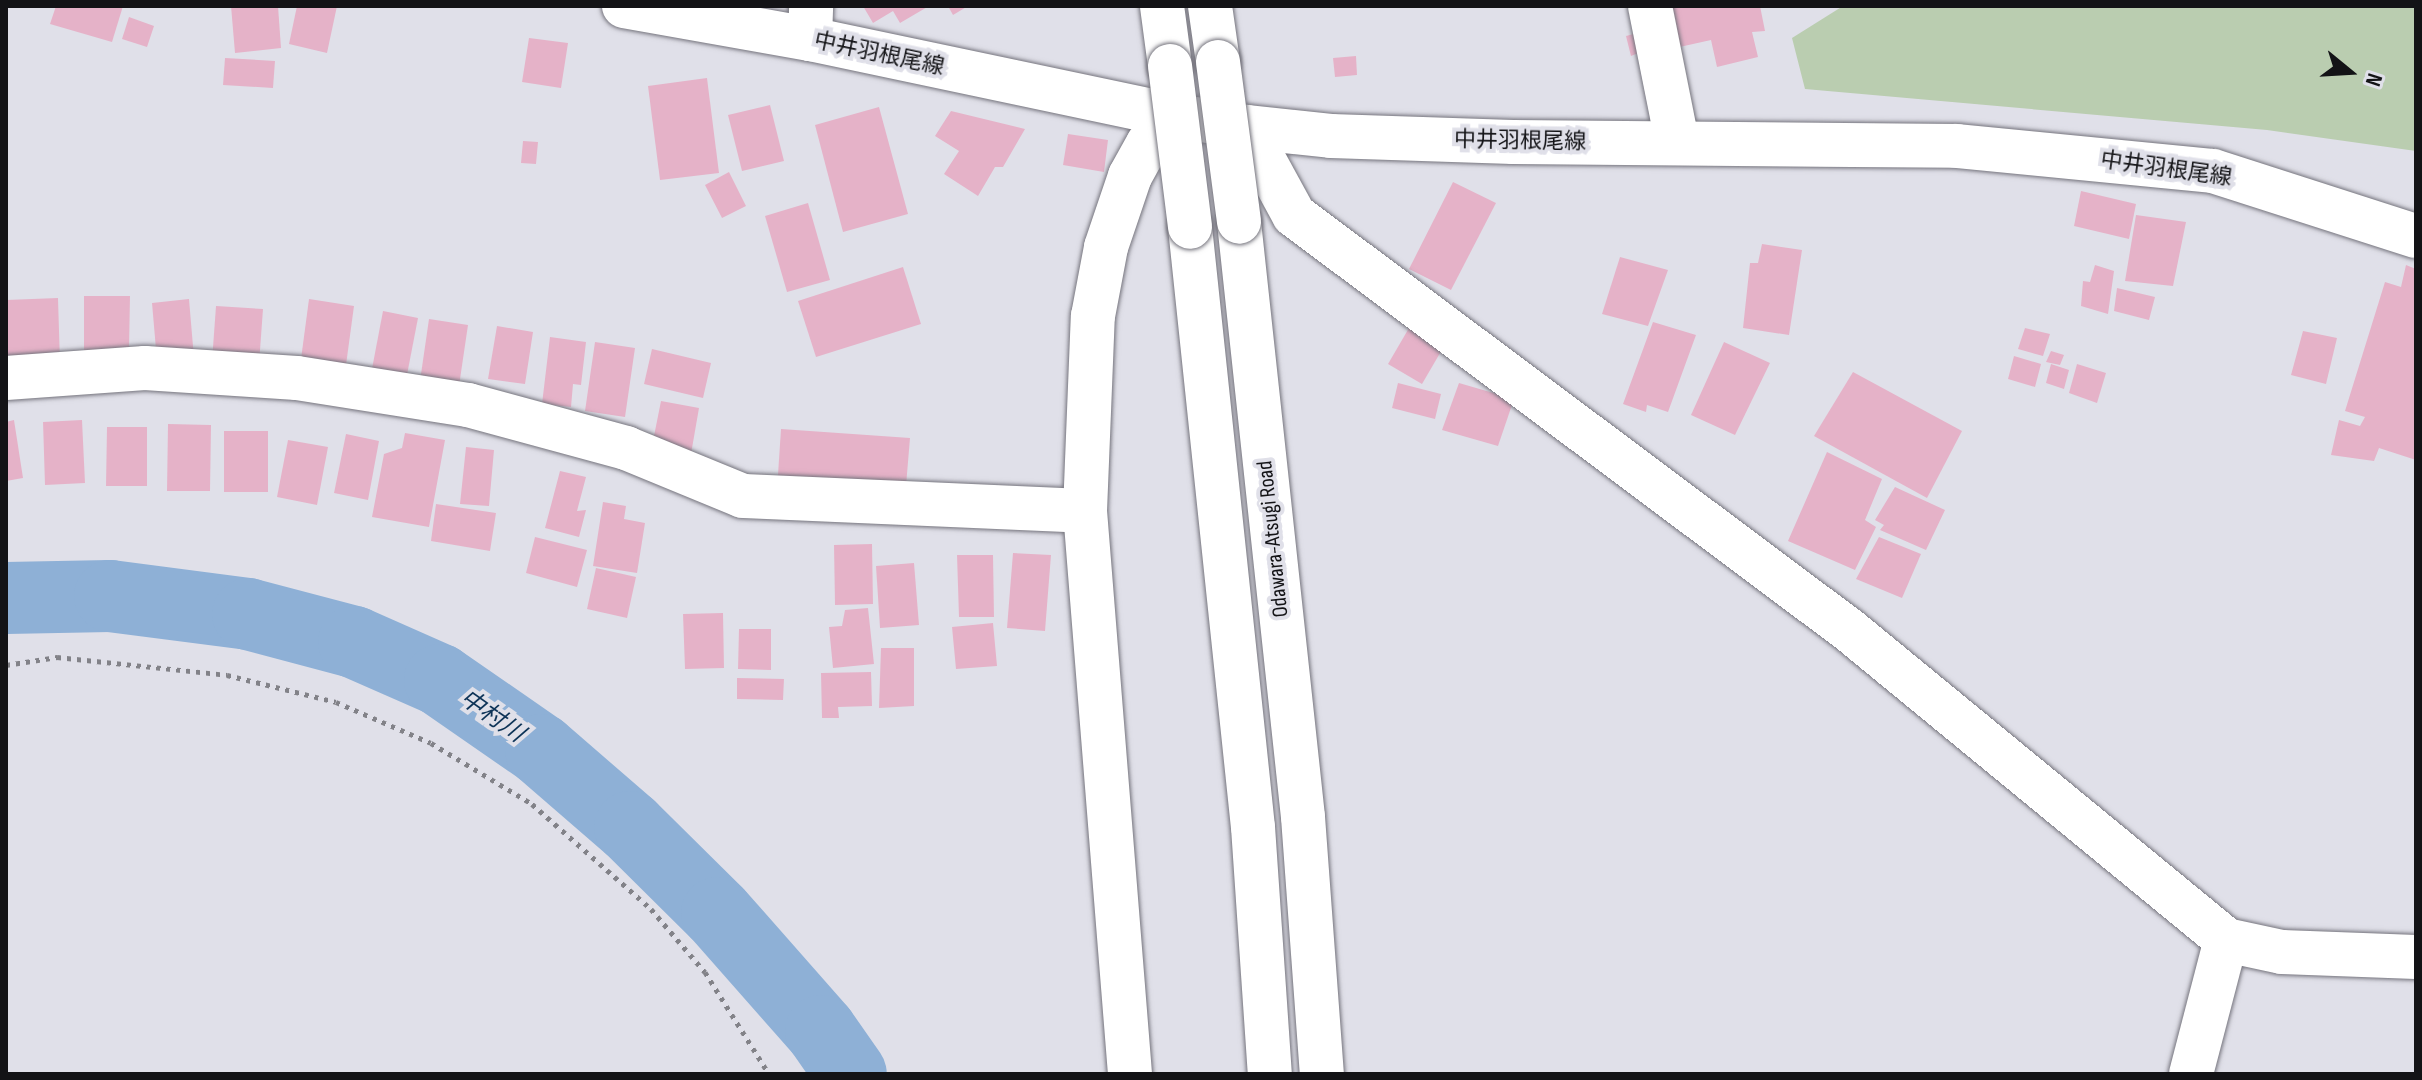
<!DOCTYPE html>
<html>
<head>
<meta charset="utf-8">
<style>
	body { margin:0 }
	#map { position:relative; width:2422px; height:1080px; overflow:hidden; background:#e0e0e9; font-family:"Sofia Sans Condensed","Noto Sans JP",sans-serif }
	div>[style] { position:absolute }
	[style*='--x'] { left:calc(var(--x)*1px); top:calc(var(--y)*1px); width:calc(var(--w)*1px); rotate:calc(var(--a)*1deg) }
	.green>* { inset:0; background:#bacdb0 }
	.river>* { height:72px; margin:-36px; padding:0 36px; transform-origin:36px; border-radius:36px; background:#8eb0d6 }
	.building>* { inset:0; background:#e5b2c8 }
	.path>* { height:5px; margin-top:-2.5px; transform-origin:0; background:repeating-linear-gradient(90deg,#828288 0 4px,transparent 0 10px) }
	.roads { filter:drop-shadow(0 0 2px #75747d) drop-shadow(0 0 2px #75747d) }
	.minor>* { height:44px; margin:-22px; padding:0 22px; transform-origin:22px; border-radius:22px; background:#fff }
	.secondary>* { height:44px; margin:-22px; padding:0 22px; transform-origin:22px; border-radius:22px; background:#fff }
	.trunk>* { height:44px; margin:-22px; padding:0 22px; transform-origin:22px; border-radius:22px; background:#fff }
	.bridges { filter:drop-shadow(0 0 2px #75747d) drop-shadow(0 0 2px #75747d) }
	.trunk-bridge>* { height:44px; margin:-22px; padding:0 22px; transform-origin:22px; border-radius:22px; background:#fff }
	span { translate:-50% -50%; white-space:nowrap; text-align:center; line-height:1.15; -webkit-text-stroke:8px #e0e0e9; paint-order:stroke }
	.street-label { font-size:22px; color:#131316 }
	.water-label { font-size:24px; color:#0d3357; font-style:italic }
	.frame { position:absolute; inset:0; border:8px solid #131316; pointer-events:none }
	.north { position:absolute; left:2310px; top:32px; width:80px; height:80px; -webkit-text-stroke:6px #e0e0e9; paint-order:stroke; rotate:108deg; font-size:22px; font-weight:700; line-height:32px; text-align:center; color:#131316 }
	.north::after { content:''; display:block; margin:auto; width:28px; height:36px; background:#131316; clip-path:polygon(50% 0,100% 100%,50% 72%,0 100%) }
</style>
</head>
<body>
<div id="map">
	<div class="green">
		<div style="clip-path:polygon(1843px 6px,2416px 6px,2416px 151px,2267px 130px,1805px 89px,1792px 38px)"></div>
	</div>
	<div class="river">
		<div style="--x:6;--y:598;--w:104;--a:-1.1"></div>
		<div style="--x:110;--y:596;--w:139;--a:7.4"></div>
		<div style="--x:248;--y:614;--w:110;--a:14.8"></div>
		<div style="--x:354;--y:642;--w:94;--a:23.8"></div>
		<div style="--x:440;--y:680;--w:123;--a:34.7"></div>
		<div style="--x:541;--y:750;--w:118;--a:40.9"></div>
		<div style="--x:630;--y:827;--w:122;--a:44.7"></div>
		<div style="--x:717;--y:913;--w:157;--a:48.6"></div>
		<div style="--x:821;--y:1031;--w:52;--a:55.1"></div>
	</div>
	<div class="building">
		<div style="clip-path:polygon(56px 6px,123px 6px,112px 42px,50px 24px)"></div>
		<div style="clip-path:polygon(231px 6px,278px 6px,281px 48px,235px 53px)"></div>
		<div style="clip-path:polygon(297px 6px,337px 6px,327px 53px,289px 44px)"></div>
		<div style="clip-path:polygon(863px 6px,929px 6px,900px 23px,893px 11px,873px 23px)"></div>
		<div style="clip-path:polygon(948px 6px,968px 6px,953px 15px)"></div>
		<div style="clip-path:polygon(1668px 6px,1760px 6px,1765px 31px,1752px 32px,1758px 57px,1717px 67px,1711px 40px,1675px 48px)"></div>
		<div style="clip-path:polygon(129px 17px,154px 26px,147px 47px,122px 39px)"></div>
		<div style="clip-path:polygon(1644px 31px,1648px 49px,1631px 56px,1626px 36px)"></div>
		<div style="clip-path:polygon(529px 38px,568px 43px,561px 88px,522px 82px)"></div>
		<div style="clip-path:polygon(1356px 56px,1357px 75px,1335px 77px,1333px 58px)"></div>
		<div style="clip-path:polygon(225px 58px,275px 61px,273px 88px,223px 85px)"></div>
		<div style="clip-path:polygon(707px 78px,719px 173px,660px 180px,648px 86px)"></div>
		<div style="clip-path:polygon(770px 105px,784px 161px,742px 171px,728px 115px)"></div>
		<div style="clip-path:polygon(879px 107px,908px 214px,843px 232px,815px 125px)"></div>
		<div style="clip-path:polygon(951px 111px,1025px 129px,1003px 167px,995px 167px,978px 196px,944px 174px,959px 151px,935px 136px)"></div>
		<div style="clip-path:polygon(1068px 134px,1108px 140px,1104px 172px,1063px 165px)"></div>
		<div style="clip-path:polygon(523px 141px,538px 142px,536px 164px,521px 163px)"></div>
		<div style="clip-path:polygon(729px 172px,746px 206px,722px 218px,705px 185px)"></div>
		<div style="clip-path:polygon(1453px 182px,1496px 203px,1451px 290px,1409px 269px)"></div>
		<div style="clip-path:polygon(2081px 191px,2136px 204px,2129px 239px,2074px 226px)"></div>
		<div style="clip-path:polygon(808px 203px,830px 280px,787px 292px,765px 216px)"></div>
		<div style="clip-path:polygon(2136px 215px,2186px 222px,2173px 286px,2125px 281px)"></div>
		<div style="clip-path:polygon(1762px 244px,1802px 250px,1789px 335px,1743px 328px,1750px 263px,1758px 263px)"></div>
		<div style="clip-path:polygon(1620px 257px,1668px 270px,1648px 326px,1602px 314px)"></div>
		<div style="clip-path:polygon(2095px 265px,2114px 271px,2108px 314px,2081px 306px,2083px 281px,2090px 282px)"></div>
		<div style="clip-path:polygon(2406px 265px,2416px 269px,2416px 460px,2379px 448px,2374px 461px,2331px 455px,2339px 420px,2360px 426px,2365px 417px,2345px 411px,2385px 282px,2401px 287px)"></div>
		<div style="clip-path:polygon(903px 267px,921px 324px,816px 357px,798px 301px)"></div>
		<div style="clip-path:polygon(2117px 288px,2155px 297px,2149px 320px,2114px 311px)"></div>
		<div style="clip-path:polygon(84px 296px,130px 296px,129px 350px,84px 361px)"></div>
		<div style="clip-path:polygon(58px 298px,60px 363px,8px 364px,6px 300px)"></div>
		<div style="clip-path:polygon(189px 299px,194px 358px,157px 361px,152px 303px)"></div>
		<div style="clip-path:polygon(309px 299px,354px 306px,346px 365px,301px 359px)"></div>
		<div style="clip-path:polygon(216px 306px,263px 309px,259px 364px,212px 361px)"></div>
		<div style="clip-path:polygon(383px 311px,418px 318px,406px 380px,371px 374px)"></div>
		<div style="clip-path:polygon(429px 319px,468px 325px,459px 386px,420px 381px)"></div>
		<div style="clip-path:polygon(1653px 322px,1696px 335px,1668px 412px,1647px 405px,1646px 412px,1623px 404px)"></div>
		<div style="clip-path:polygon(497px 326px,533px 332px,525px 384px,488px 379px)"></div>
		<div style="clip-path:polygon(1409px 328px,1443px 348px,1422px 384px,1388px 364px)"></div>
		<div style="clip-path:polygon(2025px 328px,2050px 334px,2043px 356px,2018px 349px)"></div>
		<div style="clip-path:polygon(2303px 331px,2337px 338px,2326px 384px,2291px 375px)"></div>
		<div style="clip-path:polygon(550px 337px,586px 342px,581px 385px,573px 384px,571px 407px,542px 404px)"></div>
		<div style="clip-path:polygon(595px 342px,635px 348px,625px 417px,585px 411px)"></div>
		<div style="clip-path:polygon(1724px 342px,1770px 363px,1735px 435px,1691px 415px)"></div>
		<div style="clip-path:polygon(652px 349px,711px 363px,703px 398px,644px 384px)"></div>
		<div style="clip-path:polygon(2051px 351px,2064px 355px,2060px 365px,2046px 362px)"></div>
		<div style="clip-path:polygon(2014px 356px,2041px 364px,2035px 387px,2008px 379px)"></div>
		<div style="clip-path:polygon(2051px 364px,2069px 370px,2064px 389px,2046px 383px)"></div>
		<div style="clip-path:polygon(2077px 364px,2106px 373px,2097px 403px,2069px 393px)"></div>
		<div style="clip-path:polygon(1853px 372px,1962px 431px,1927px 498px,1814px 436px)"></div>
		<div style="clip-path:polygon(1398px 383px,1441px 394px,1435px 419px,1392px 408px)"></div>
		<div style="clip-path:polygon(1459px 383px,1514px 399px,1498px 446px,1442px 430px)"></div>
		<div style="clip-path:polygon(661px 401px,699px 408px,691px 454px,652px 446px)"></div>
		<div style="clip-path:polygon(14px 420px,23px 478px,6px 481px,6px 422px)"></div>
		<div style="clip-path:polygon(82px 420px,85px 483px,45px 485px,43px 422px)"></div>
		<div style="clip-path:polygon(168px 424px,211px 425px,210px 491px,167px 491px)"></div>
		<div style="clip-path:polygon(107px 427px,147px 427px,147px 486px,106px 486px)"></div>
		<div style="clip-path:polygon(781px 429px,910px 438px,905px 498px,777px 490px)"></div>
		<div style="clip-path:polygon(224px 431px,268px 431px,268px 492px,224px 492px)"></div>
		<div style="clip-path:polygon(405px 433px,445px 440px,429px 527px,372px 517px,384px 454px,402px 448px)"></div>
		<div style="clip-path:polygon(346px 434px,379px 441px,368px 500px,334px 493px)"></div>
		<div style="clip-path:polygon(288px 440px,328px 447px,317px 505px,277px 497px)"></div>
		<div style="clip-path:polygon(466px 447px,494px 450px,489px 506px,460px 504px)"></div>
		<div style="clip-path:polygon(1827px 452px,1882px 479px,1865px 520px,1876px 527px,1855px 570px,1788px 541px)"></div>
		<div style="clip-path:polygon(560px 471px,586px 477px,577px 511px,586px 510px,579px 537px,545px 528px)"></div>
		<div style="clip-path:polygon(1895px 487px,1945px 510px,1926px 550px,1880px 530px,1884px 525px,1875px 520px)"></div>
		<div style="clip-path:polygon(603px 502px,626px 506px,624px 519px,645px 523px,637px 573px,593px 566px)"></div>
		<div style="clip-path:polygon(436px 504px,496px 513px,490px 551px,431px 541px)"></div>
		<div style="clip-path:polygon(535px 537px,587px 550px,577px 587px,526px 573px)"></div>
		<div style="clip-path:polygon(1879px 537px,1921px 554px,1902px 598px,1856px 579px)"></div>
		<div style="clip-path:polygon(872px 544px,873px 604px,835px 605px,834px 545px)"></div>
		<div style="clip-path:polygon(1013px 553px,1051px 555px,1045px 631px,1007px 628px)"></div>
		<div style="clip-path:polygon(957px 555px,993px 555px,994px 617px,959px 617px)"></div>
		<div style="clip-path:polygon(914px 563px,919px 625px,880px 628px,876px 566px)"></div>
		<div style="clip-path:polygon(596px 568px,636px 577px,627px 618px,587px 609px)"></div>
		<div style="clip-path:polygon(868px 608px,874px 664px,833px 668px,829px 627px,842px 626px,845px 610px)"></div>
		<div style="clip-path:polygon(723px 613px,724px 668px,685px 669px,683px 614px)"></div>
		<div style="clip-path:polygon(993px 623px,997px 666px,956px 669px,952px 627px)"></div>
		<div style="clip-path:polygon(739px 629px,771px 629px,771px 670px,738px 669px)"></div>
		<div style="clip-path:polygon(881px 648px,914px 648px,914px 706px,879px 708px)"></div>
		<div style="clip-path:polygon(871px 672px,872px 706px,838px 707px,839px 718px,822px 718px,821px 673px)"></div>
		<div style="clip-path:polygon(737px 678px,784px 679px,783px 700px,737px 699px)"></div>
	</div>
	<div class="path">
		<div style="--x:6;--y:665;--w:52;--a:-8.9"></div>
		<div style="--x:57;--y:657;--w:171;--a:6"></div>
		<div style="--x:227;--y:675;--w:112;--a:13.9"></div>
		<div style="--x:336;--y:702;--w:103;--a:23.3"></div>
		<div style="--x:431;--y:743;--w:118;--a:31.1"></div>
		<div style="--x:532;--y:804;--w:159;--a:41.4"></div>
		<div style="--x:651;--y:909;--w:83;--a:49.4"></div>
		<div style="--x:705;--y:972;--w:120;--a:57.9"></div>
	</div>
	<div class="roads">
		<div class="minor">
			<div style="--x:1650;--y:6;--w:138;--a:78.7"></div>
			<div style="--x:810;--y:39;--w:33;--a:-88"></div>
			<div style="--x:1246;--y:127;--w:100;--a:61.4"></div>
			<div style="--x:1294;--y:215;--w:693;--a:36.79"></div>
			<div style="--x:1849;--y:630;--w:488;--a:39.4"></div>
			<div style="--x:2226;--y:940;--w:57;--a:12.1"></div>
			<div style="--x:2282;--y:952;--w:134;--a:2.1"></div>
			<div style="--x:6;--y:378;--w:139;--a:-4.1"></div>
			<div style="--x:145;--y:368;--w:152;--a:3.8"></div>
			<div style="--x:297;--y:378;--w:173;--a:9"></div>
			<div style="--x:468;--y:405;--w:164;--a:15.2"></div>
			<div style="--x:626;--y:448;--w:126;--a:22.3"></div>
			<div style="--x:743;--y:496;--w:342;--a:2.5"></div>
			<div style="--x:1130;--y:1074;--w:565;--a:-94.57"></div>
			<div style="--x:1085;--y:511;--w:195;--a:-87.7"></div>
			<div style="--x:1093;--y:316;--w:70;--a:-79.3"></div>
			<div style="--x:1106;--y:247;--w:75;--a:-71.3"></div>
			<div style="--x:1130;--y:176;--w:37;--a:-61"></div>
			<div style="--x:1148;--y:144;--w:40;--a:-45"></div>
			<div style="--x:2191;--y:1074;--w:138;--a:-75.4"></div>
		</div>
		<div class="secondary">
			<div style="--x:624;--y:6;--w:189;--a:10.1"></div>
			<div style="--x:810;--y:39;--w:374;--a:11.9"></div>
			<div style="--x:1176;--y:116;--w:71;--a:8.9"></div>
			<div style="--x:1246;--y:127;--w:85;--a:6"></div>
			<div style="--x:1331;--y:136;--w:182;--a:1.9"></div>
			<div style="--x:1513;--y:142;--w:444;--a:0.5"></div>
			<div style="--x:1957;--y:146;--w:257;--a:5.6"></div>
			<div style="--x:2213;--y:171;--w:213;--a:17.8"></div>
		</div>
		<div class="trunk">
			<div style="--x:1162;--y:6;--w:61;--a:82.4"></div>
			<div style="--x:1210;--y:6;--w:57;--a:81.9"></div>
			<div style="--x:1239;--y:222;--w:598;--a:83.86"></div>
			<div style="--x:1303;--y:817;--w:258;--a:85.8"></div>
			<div style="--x:1190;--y:227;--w:603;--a:84.01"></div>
			<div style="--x:1253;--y:827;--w:248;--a:86.1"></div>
		</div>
	</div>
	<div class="bridges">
		<div class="trunk-bridge">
			<div style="--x:1218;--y:62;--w:161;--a:82.5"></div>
			<div style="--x:1170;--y:66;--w:162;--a:82.9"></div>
		</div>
	</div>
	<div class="street-label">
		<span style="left:879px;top:54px;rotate:12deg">中井羽根尾線</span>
		<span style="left:1520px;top:141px;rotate:1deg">中井羽根尾線</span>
		<span style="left:2166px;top:169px;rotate:8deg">中井羽根尾線</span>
		<span style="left:1273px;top:539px;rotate:-96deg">Odawara-Atsugi Road</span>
	</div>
	<div class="water-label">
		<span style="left:492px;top:716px;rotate:35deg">中村川</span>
	</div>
	<div class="frame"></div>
	<div class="north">N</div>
</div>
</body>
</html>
